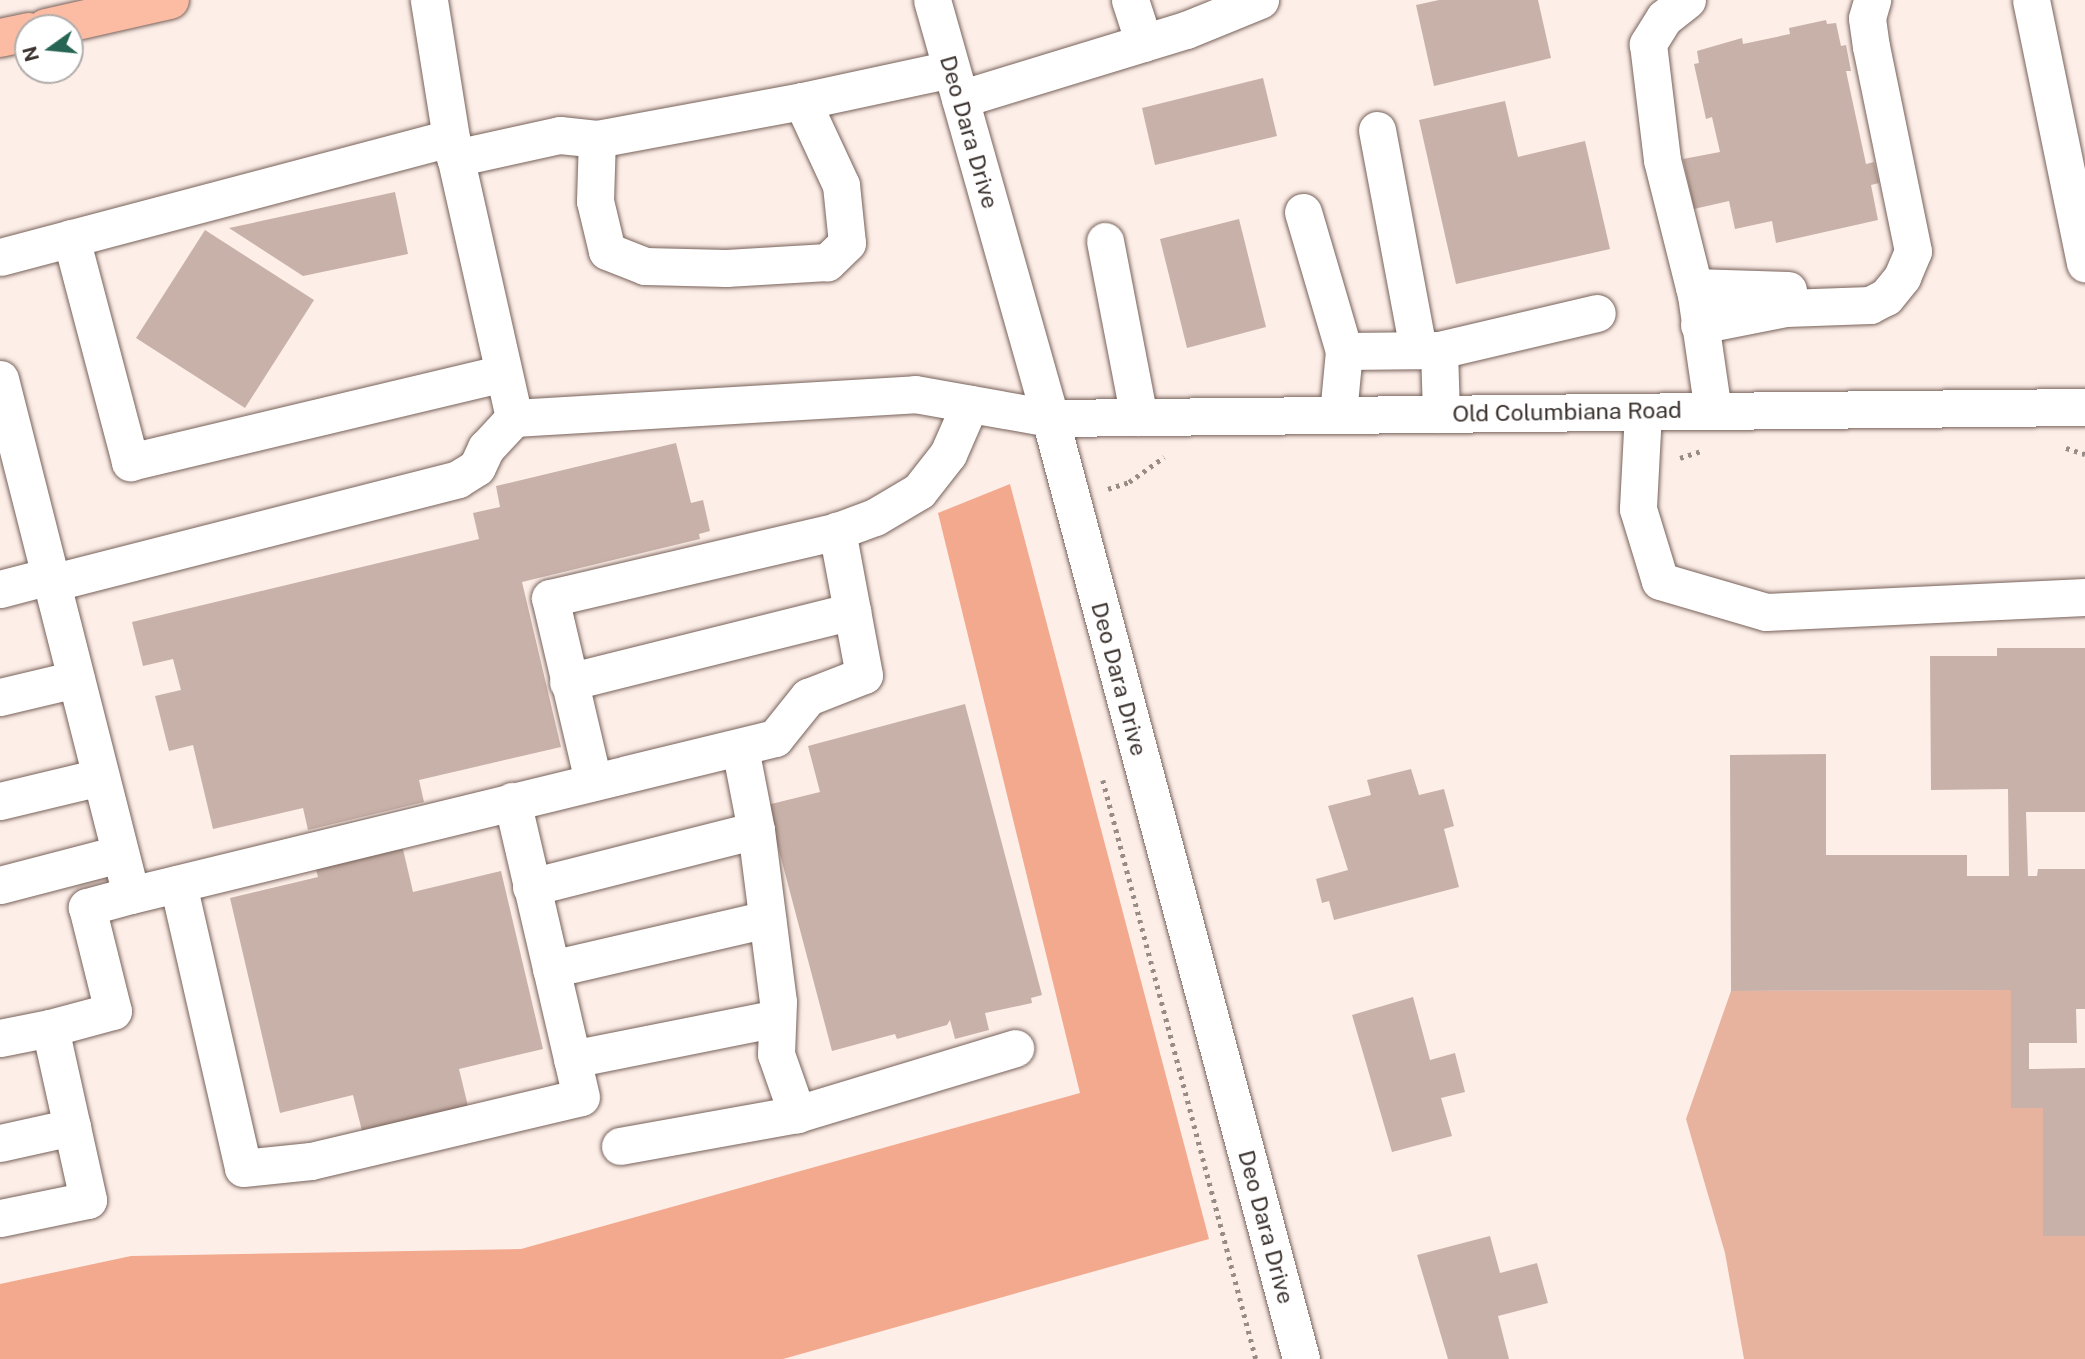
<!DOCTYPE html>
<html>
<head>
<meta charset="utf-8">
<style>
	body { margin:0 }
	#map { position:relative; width:2085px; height:1359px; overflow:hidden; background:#fdeee8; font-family:"Public Sans",sans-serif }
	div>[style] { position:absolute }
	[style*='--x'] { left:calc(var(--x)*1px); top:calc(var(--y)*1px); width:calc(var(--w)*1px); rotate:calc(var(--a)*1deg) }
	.green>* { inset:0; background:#e8b39e }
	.forest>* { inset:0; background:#f2a98d }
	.building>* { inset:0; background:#c8b1a8 }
	.path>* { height:4.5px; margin-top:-2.25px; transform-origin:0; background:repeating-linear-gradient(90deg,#988c87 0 3.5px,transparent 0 8.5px) }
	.roads { filter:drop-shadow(0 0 2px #77625a) drop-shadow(0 0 2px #77625a) }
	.minor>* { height:37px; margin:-18.5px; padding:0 18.5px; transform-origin:18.5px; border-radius:18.5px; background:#fff }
	.major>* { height:38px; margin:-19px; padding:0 19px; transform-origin:19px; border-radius:19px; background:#fbbca3 }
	span { translate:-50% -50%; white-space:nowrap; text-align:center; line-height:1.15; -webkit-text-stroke:5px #fff; paint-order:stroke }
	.street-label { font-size:23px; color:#3b322e }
	.north { position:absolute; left:14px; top:14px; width:70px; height:70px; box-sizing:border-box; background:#fff; border:2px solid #b1adab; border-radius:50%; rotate:255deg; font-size:19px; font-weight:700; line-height:28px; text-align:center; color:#3b322e }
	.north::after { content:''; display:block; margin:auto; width:24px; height:32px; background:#266553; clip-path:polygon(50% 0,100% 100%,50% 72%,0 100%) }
</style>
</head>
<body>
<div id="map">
	<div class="green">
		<div style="clip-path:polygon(2011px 990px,2011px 1107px,2043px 1108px,2043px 1236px,2085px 1236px,2085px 1359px,1744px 1359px,1725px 1253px,1686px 1119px,1731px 991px)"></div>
	</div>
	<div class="forest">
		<div style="clip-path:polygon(1010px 484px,1209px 1239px,783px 1359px,0 1359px,0 1284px,131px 1256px,521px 1249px,1080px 1093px,938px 513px)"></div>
	</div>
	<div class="building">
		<div style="clip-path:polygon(1439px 0,1538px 0,1551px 58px,1434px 86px,1416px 5px)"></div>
		<div style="clip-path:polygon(1826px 20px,1827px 24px,1836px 23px,1841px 46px,1846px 45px,1851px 71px,1846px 71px,1866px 164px,1874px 162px,1879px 183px,1871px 185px,1878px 220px,1776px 243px,1772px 221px,1735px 229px,1729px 201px,1694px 209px,1683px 159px,1720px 152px,1712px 117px,1706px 119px,1694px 64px,1699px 63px,1697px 51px,1742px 38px,1743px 44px,1790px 34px,1789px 28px)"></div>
		<div style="clip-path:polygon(1263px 78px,1277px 136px,1155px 165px,1142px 108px)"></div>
		<div style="clip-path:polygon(1505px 101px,1518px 157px,1585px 141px,1610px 249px,1456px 284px,1419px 120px)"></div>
		<div style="clip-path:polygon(395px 192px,408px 254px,303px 276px,229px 228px)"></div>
		<div style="clip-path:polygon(1239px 219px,1266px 327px,1187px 348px,1160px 239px)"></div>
		<div style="clip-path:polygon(205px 230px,314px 300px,245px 408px,136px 338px)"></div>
		<div style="clip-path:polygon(676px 443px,691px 503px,703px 500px,710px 531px,699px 534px,700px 539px,522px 582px,561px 747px,419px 780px,424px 802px,308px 830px,303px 808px,213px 829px,193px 745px,169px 751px,155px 696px,181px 690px,173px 659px,143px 666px,132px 622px,479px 539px,473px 513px,500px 507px,496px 486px)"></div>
		<div style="clip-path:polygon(1997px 648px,2085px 648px,2085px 812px,2026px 812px,2028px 876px,2037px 876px,2038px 869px,2085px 869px,2085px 1009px,2076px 1009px,2077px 1043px,2029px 1043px,2029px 1069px,2085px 1068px,2085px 1236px,2043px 1236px,2043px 1108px,2011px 1108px,2011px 990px,1731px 991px,1730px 755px,1826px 754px,1826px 855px,1967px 855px,1967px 876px,2009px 876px,2008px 789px,1931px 790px,1930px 656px,1997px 656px)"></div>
		<div style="clip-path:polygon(965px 704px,1042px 995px,1031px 998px,1032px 1003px,985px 1013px,989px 1030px,955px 1039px,950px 1020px,947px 1025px,897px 1039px,895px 1034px,832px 1051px,767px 805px,820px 792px,808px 746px)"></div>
		<div style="clip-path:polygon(1411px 769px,1419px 795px,1444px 789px,1454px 826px,1444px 829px,1459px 887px,1334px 920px,1329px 901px,1322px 903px,1316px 879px,1348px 870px,1328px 806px,1371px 795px,1367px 780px)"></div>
		<div style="clip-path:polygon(402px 845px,413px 892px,501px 871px,543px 1049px,459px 1069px,468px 1106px,362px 1131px,353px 1095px,280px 1113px,230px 898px,318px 877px,315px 866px)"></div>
		<div style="clip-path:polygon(1413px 997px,1430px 1060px,1455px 1053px,1465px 1092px,1441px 1098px,1452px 1136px,1392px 1152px,1352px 1015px)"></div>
		<div style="clip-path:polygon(1490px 1236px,1500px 1273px,1537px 1263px,1548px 1303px,1498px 1316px,1509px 1359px,1448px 1359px,1417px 1255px)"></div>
	</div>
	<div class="path">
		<div style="--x:2066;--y:448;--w:20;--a:18"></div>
		<div style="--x:1680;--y:458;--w:22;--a:-18"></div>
		<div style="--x:1108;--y:489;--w:22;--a:-18"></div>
		<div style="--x:1129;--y:482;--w:43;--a:-35.5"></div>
		<div style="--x:1103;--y:780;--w:599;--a:75.2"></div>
	</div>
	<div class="roads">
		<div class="minor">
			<div style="--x:932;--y:0;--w:434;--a:74.2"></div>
			<div style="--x:1050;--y:418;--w:974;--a:75.06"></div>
			<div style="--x:1130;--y:0;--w:45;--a:72"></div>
			<div style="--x:1687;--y:0;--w:29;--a:142"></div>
			<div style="--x:1664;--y:18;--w:31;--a:122"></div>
			<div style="--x:1648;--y:44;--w:117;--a:83.1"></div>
			<div style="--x:1662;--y:160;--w:139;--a:75.9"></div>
			<div style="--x:1696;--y:295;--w:117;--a:81.7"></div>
			<div style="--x:2031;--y:0;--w:269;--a:78.4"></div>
			<div style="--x:960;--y:99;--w:236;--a:-17"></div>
			<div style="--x:1186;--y:30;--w:80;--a:-22.1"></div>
			<div style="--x:802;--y:101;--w:152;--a:-12.1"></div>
			<div style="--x:1377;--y:130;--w:224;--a:79.4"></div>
			<div style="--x:451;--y:138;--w:287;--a:77.3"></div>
			<div style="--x:514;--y:418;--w:402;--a:-3.4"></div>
			<div style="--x:915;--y:394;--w:137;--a:10.1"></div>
			<div style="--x:1050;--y:418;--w:1035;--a:-0.61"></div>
			<div style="--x:455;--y:158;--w:107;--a:-12.4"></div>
			<div style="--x:560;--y:135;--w:37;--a:6"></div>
			<div style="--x:597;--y:139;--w:208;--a:-10.5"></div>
			<div style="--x:802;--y:101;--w:93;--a:65.1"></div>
			<div style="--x:841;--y:185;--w:58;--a:84.1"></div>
			<div style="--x:847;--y:243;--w:28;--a:136"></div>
			<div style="--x:827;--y:262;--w:101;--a:176.6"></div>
			<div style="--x:726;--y:268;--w:81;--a:-178.6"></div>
			<div style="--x:645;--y:266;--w:41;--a:-158.5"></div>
			<div style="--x:607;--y:251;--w:51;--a:-103.5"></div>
			<div style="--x:595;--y:201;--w:62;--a:-88.2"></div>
			<div style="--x:1303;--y:212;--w:145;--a:73.6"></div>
			<div style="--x:1344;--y:351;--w:64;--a:95.4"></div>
			<div style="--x:71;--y:238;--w:232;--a:75.2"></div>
			<div style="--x:130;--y:462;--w:383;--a:-13.4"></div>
			<div style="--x:1105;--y:241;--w:179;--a:79.1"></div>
			<div style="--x:0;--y:257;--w:466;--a:-14.8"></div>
			<div style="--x:451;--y:138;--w:140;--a:-99.1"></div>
			<div style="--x:1694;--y:287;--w:94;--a:1.8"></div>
			<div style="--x:1699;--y:325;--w:89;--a:-11.1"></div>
			<div style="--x:1786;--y:308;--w:84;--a:-2"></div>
			<div style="--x:1870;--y:305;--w:18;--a:-27"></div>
			<div style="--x:1886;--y:297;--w:26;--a:-51"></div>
			<div style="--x:1902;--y:277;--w:28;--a:-67"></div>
			<div style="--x:1913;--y:251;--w:208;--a:-101.6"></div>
			<div style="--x:1871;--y:47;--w:29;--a:-98"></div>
			<div style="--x:1867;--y:18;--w:19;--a:-74"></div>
			<div style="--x:1439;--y:350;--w:162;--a:-13.2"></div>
			<div style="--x:1344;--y:351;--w:95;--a:-0.6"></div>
			<div style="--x:1439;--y:350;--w:64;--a:88.2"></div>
			<div style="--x:0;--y:379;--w:532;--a:75.75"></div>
			<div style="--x:131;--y:895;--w:46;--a:164.7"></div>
			<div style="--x:87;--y:907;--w:107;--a:76"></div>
			<div style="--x:113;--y:1011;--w:65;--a:164.9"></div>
			<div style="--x:50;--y:1028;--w:176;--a:77.5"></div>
			<div style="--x:88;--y:1200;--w:90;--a:168.4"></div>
			<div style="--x:1643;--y:412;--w:97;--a:93"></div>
			<div style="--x:1638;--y:509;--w:75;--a:73"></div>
			<div style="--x:1660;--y:581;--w:110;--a:16.3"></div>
			<div style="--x:1766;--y:612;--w:319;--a:-2.7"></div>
			<div style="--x:51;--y:583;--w:420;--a:-14.3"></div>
			<div style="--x:458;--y:479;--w:22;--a:-32"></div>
			<div style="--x:477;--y:467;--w:21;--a:-65"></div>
			<div style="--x:486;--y:448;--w:41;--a:-47"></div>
			<div style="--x:0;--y:589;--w:52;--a:-14.6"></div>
			<div style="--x:568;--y:682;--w:293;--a:-14"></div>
			<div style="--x:0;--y:697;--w:78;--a:-13.3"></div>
			<div style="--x:740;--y:748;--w:84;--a:79"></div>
			<div style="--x:756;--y:830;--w:173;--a:82.7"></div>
			<div style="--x:778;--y:1002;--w:52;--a:92.2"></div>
			<div style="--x:776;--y:1054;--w:64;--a:70.7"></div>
			<div style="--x:797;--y:1114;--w:228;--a:-16.8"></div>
			<div style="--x:593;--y:781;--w:188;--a:-103.2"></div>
			<div style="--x:550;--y:598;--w:295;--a:-13.1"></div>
			<div style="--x:0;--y:801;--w:103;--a:-13.5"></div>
			<div style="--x:178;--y:884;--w:291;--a:77.1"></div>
			<div style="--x:243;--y:1168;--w:68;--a:-5.9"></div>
			<div style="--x:311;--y:1161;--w:277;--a:-13.3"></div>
			<div style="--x:581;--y:1097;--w:304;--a:-103.1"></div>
			<div style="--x:0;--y:885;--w:123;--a:-14.6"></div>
			<div style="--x:531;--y:887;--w:232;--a:-14.2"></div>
			<div style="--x:131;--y:895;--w:663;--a:-13.7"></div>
			<div style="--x:775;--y:738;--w:53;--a:-51.2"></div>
			<div style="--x:808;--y:697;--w:60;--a:-21.4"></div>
			<div style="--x:864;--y:675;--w:147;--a:-100.6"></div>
			<div style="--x:837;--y:531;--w:40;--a:-20.2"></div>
			<div style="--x:875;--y:517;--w:51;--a:-30.6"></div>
			<div style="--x:919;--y:491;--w:47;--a:-51.9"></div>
			<div style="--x:948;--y:454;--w:55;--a:-66.3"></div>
			<div style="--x:551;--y:969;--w:222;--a:-13"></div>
			<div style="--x:0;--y:1038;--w:51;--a:-11.3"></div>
			<div style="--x:572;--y:1059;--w:209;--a:-11.3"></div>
			<div style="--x:0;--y:1143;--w:74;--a:-12.5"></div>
			<div style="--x:620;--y:1146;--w:180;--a:-10.2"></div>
		</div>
		<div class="major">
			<div style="--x:46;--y:28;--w:127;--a:-12.7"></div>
			<div style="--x:0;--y:38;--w:29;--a:-12"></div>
		</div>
	</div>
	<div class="street-label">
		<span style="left:969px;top:132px;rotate:74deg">Deo Dara Drive</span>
		<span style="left:1567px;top:412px;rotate:-1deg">Old Columbiana Road</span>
		<span style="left:1119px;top:679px;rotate:75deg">Deo Dara Drive</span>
		<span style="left:1266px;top:1227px;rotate:75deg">Deo Dara Drive</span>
	</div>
	<div class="north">N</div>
</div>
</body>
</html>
